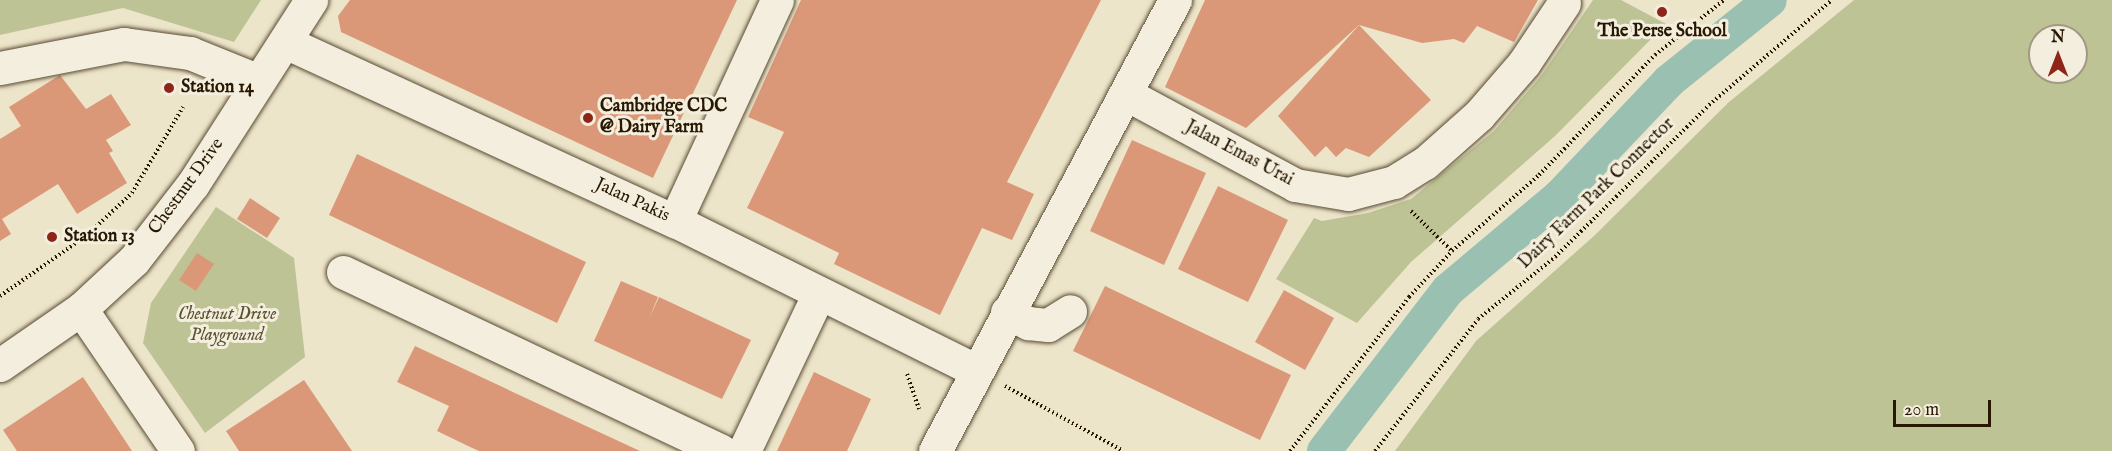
<!DOCTYPE html>
<html>
<head>
<meta charset="utf-8">
<style>
	body { margin:0 }
	#map { position:relative; width:2112px; height:451px; overflow:hidden; background:#ede5ca; font-family:"IM FELL English",serif }
	div>[style] { position:absolute }
	[style*='--x'] { left:calc(var(--x)*1px); top:calc(var(--y)*1px); width:calc(var(--w)*1px); rotate:calc(var(--a)*1deg) }
	.green>* { inset:0; background:#bdc394 }
	.canal>* { height:34px; margin:-17px; padding:0 17px; transform-origin:17px; border-radius:17px; background:#9ac0b1 }
	.building>* { inset:0; background:#db9878 }
	.path>* { height:4px; margin-top:-2px; transform-origin:0; background:repeating-linear-gradient(90deg,#281701 0 1.5px,transparent 0 4.5px) }
	.roads { filter:drop-shadow(0 0 2px #594a33) drop-shadow(0 0 2px #594a33) }
	.minor>* { height:33px; margin:-16.5px; padding:0 16.5px; transform-origin:16.5px; border-radius:16.5px; background:#f3eedd }
	.dots>* { width:16px; height:16px; translate:-50% -50%; box-sizing:border-box; border:3px solid #f3eedd; border-radius:50% }
	span { translate:-50% -50%; white-space:nowrap; text-align:center; line-height:1.15; -webkit-text-stroke:6px #f3eedd; paint-order:stroke }
	.poi-label { font-size:18px; color:#281701; font-weight:700 }
	.left { translate:0 -50%; text-align:left }
	.street-label { font-size:18px; color:#281701 }
	.park-label { font-size:18px; color:#5c5334; font-style:italic }
	.north { position:absolute; left:2028px; top:24px; width:60px; height:60px; box-sizing:border-box; background:#f3eedd; border:2px solid #a29885; border-radius:50%; rotate:0deg; font-size:16px; font-weight:700; line-height:24px; text-align:center; color:#281701 }
	.north::after { content:''; display:block; margin:auto; width:21px; height:27px; background:#8f2418; clip-path:polygon(50% 0,100% 100%,50% 72%,0 100%) }
	.scale { position:absolute; left:1893px; top:400px; width:98px; height:27px; box-sizing:border-box; border:3px solid #281701; border-top:0; padding-left:8px; font-size:18px; line-height:21px; white-space:nowrap; color:#281701; -webkit-text-stroke:4px #f3eedd; paint-order:stroke }
</style>
</head>
<body>
<div id="map">
	<div class="green">
		<div style="clip-path:polygon(0 0,261px 0,234px 42px,123px 8px,0 35px)"></div>
		<div style="clip-path:polygon(1593px 0,1621px 0,1666px 24px,1555px 136px,1411px 262px,1357px 323px,1276px 279px,1314px 218px,1322px 221px,1368px 213px,1411px 199px,1494px 131px,1541px 76px)"></div>
		<div style="clip-path:polygon(evenodd,1854px 0,2112px 0,2112px 451px,1395px 451px,1476px 341px,1595px 235px,1729px 102px,1854px 0,2040px 36px,2076px 36px,2076px 72px,2040px 72px,2040px 36px)"></div>
		<div style="clip-path:polygon(216px 207px,294px 258px,305px 357px,205px 433px,143px 343px,151px 303px)"></div>
	</div>
	<div class="canal">
		<div style="--x:1324;--y:451;--w:203;--a:-52.4"></div>
		<div style="--x:1448;--y:290;--w:145;--a:-40"></div>
		<div style="--x:1559;--y:197;--w:160;--a:-46.5"></div>
		<div style="--x:1669;--y:81;--w:129;--a:-38.7"></div>
	</div>
	<div class="building">
		<div style="clip-path:polygon(350px 0,737px 0,653px 178px,341px 32px,338px 16px)"></div>
		<div style="clip-path:polygon(801px 0,1101px 0,1007px 182px,1034px 194px,1012px 240px,982px 228px,940px 315px,834px 264px,839px 253px,747px 208px,784px 132px,748px 117px)"></div>
		<div style="clip-path:polygon(1205px 0,1538px 0,1514px 42px,1477px 26px,1464px 43px,1454px 39px,1422px 43px,1359px 25px,1246px 128px,1165px 87px)"></div>
		<div style="clip-path:polygon(1359px 25px,1431px 100px,1369px 157px,1346px 148px,1336px 157px,1326px 146px,1315px 157px,1278px 116px)"></div>
		<div style="clip-path:polygon(60px 75px,86px 109px,111px 94px,131px 125px,106px 140px,113px 151px,109px 153px,127px 183px,77px 214px,58px 184px,2px 219px,11px 234px,0 241px,0 139px,21px 126px,9px 107px)"></div>
		<div style="clip-path:polygon(1132px 140px,1206px 173px,1164px 265px,1090px 231px)"></div>
		<div style="clip-path:polygon(357px 154px,586px 262px,557px 323px,329px 215px)"></div>
		<div style="clip-path:polygon(1218px 186px,1288px 220px,1248px 302px,1178px 269px)"></div>
		<div style="clip-path:polygon(250px 198px,280px 218px,267px 238px,237px 219px)"></div>
		<div style="clip-path:polygon(197px 253px,214px 264px,196px 291px,179px 280px)"></div>
		<div style="clip-path:polygon(621px 281px,658px 297px,649px 319px,659px 297px,751px 340px,722px 399px,594px 341px)"></div>
		<div style="clip-path:polygon(1105px 286px,1291px 375px,1260px 440px,1073px 351px)"></div>
		<div style="clip-path:polygon(1284px 290px,1334px 318px,1305px 370px,1255px 342px)"></div>
		<div style="clip-path:polygon(415px 346px,530px 400px,640px 451px,479px 451px,468px 446px,437px 431px,449px 406px,397px 382px)"></div>
		<div style="clip-path:polygon(814px 372px,871px 399px,847px 451px,777px 451px)"></div>
		<div style="clip-path:polygon(83px 377px,132px 451px,17px 451px,3px 430px)"></div>
		<div style="clip-path:polygon(304px 380px,352px 451px,239px 451px,226px 431px)"></div>
	</div>
	<div class="path">
		<div style="--x:1411;--y:211;--w:57;--a:44.3"></div>
		<div style="--x:0;--y:296;--w:105;--a:-34.9"></div>
		<div style="--x:86;--y:236;--w:63;--a:-43.1"></div>
		<div style="--x:132;--y:193;--w:100;--a:-59.3"></div>
		<div style="--x:907;--y:374;--w:37;--a:71"></div>
		<div style="--x:1005;--y:386;--w:135;--a:28.8"></div>
		<div style="--x:1290;--y:451;--w:195;--a:-52.3"></div>
		<div style="--x:1409;--y:297;--w:63;--a:-46.9"></div>
		<div style="--x:1452;--y:251;--w:116;--a:-41.1"></div>
		<div style="--x:1539;--y:175;--w:167;--a:-46"></div>
		<div style="--x:1655;--y:55;--w:88;--a:-38.6"></div>
		<div style="--x:1375;--y:451;--w:167;--a:-52"></div>
		<div style="--x:1478;--y:319;--w:99;--a:-38.8"></div>
		<div style="--x:1555;--y:257;--w:216;--a:-44.6"></div>
		<div style="--x:1709;--y:105;--w:162;--a:-40.5"></div>
	</div>
	<div class="roads">
		<div class="minor">
			<div style="--x:285;--y:42;--w:429;--a:24.7"></div>
			<div style="--x:675;--y:221;--w:335;--a:26.4"></div>
			<div style="--x:0;--y:68;--w:126;--a:-11"></div>
			<div style="--x:124;--y:44;--w:67;--a:7.8"></div>
			<div style="--x:190;--y:53;--w:74;--a:22.1"></div>
			<div style="--x:1128;--y:95;--w:190;--a:28.3"></div>
			<div style="--x:1295;--y:185;--w:54;--a:9.6"></div>
			<div style="--x:1348;--y:194;--w:48;--a:-14.6"></div>
			<div style="--x:1394;--y:182;--w:36;--a:-32"></div>
			<div style="--x:1425;--y:163;--w:72;--a:-41.6"></div>
			<div style="--x:1479;--y:115;--w:69;--a:-49.1"></div>
			<div style="--x:1524;--y:63;--w:72;--a:-56.3"></div>
			<div style="--x:675;--y:221;--w:243;--a:-65.2"></div>
			<div style="--x:343;--y:272;--w:418;--a:25.3"></div>
			<div style="--x:81;--y:309;--w:172;--a:55.7"></div>
			<div style="--x:1007;--y:312;--w:24;--a:28"></div>
			<div style="--x:1028;--y:323;--w:20;--a:6"></div>
			<div style="--x:1048;--y:325;--w:26;--a:-32"></div>
			<div style="--x:0;--y:365;--w:98;--a:-34.7"></div>
			<div style="--x:81;--y:309;--w:72;--a:-42.8"></div>
			<div style="--x:134;--y:260;--w:96;--a:-52.2"></div>
			<div style="--x:193;--y:184;--w:219;--a:-57.3"></div>
			<div style="--x:744;--y:451;--w:173;--a:-64.6"></div>
			<div style="--x:935;--y:451;--w:511;--a:-61.98"></div>
		</div>
	</div>
	<div class="dots">
		<div style="left:1662px;top:12px;background:#8f2418"></div>
		<div style="left:169px;top:88px;background:#8f2418"></div>
		<div style="left:588px;top:118px;background:#8f2418"></div>
		<div style="left:52px;top:237px;background:#8f2418"></div>
	</div>
	<div class="poi-label">
		<span style="left:1662px;top:32px">The Perse School</span>
		<span class="left" style="left:181px;top:88px">Station 14</span>
		<span class="left" style="left:600px;top:118px">Cambridge CDC<br>@ Dairy Farm</span>
		<span class="left" style="left:64px;top:237px">Station 13</span>
	</div>
	<div class="street-label">
		<span style="left:1239px;top:154px;rotate:28deg">Jalan Emas Urai</span>
		<span style="left:187px;top:187px;rotate:-54deg">Chestnut Drive</span>
		<span style="left:1597px;top:194px;rotate:-44deg">Dairy Farm Park Connector</span>
		<span style="left:632px;top:201px;rotate:25deg">Jalan Pakis</span>
	</div>
	<div class="park-label">
		<span style="left:227px;top:326px">Chestnut Drive<br>Playground</span>
	</div>
	<div class="north">N</div>
	<div class="scale">20 m</div>
</div>
</body>
</html>
